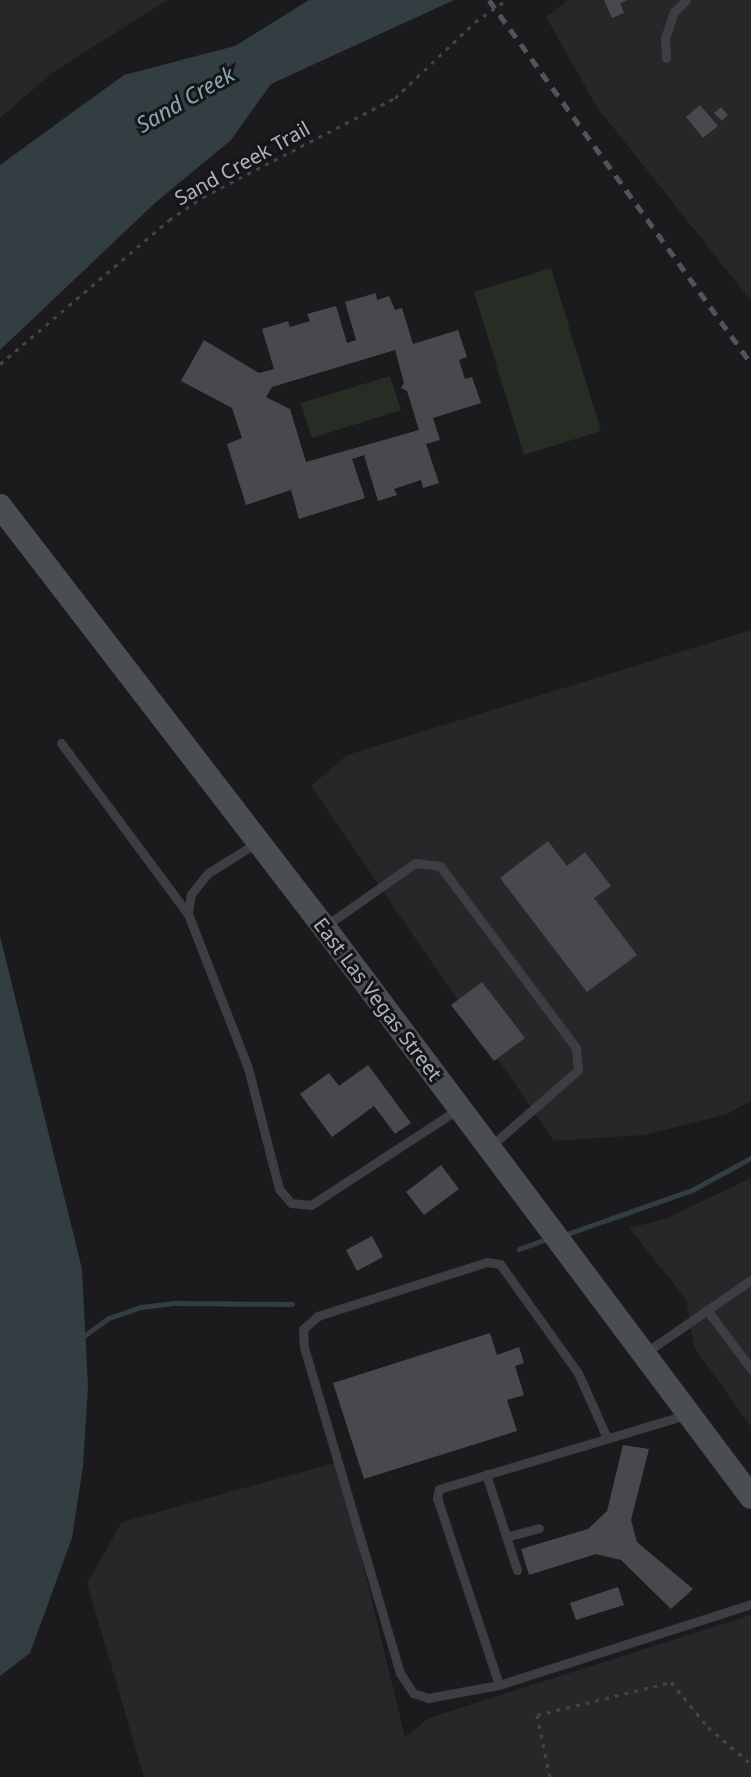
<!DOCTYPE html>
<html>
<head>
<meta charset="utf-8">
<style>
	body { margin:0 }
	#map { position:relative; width:751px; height:1777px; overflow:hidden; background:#1b1b1d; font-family:"Noto Sans",sans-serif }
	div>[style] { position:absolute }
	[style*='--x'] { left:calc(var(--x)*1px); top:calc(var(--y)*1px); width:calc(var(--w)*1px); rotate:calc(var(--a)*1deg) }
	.built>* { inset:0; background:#27272a }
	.green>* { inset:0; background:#252d25 }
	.water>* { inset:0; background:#333e42 }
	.stream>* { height:5px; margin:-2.5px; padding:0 2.5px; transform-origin:2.5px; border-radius:2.5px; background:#333e42 }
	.building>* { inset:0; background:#48494d }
	.path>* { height:3px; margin-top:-1.5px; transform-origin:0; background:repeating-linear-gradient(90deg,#424548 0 4px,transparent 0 10px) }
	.lane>* { height:9px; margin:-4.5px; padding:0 4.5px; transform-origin:4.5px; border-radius:4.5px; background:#3c3e41 }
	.secondary>* { height:24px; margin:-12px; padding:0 12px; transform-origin:12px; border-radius:12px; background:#4a4d51 }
	.rail>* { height:5px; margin-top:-2.5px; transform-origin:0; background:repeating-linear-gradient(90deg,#515458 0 10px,transparent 0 18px) }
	span { translate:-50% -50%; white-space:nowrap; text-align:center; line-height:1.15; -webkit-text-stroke:6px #161618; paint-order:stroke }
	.street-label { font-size:20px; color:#aeb5bb }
	.water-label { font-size:22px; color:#89a7b3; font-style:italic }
</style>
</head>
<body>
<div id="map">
	<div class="built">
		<div style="clip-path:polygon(0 0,167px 0,52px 73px,0 118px)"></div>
		<div style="clip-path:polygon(568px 0,751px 0,751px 301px,597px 107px,546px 17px)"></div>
		<div style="clip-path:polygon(751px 630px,751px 1101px,727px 1114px,644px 1135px,554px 1141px,311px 786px,347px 755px)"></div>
		<div style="clip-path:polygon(751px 1178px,751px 1427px,694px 1347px,686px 1299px,629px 1228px,665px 1219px)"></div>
		<div style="clip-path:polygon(338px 1462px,405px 1737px,429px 1718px,751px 1615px,751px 1777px,144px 1777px,87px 1583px,122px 1522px)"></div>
	</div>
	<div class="green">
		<div style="clip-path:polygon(551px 268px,601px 431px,524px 455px,474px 292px)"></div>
		<div style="clip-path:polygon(390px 376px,401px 410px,312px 438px,301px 403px)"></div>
	</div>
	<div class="water">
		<div style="clip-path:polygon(309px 0,454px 0,271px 84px,231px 140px,156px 202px,0 350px,0 165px,124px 75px,235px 46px)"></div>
		<div style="clip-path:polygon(0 936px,82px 1269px,88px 1387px,83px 1466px,72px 1538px,30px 1653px,0 1676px)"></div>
	</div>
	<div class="stream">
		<div style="--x:564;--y:1235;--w:136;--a:-19.4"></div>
		<div style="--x:692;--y:1190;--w:67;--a:-28.5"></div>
		<div style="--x:519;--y:1249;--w:33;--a:-20"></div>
		<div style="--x:81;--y:1338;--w:34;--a:-36"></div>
		<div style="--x:109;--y:1318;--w:34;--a:-19"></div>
		<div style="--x:141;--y:1307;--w:35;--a:-7"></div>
		<div style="--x:176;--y:1303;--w:116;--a:0.5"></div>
	</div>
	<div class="building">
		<div style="clip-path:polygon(604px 0,628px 0,620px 3px,624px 13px,612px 18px)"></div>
		<div style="clip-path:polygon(700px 105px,718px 126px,703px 138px,686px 117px)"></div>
		<div style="clip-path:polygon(721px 107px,728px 115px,722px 121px,714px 113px)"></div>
		<div style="clip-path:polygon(evenodd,376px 293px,377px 300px,389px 296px,395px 310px,402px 308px,413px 344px,458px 330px,467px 357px,459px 360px,465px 379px,472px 377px,481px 403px,433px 418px,440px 440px,426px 444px,439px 483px,423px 488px,421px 480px,394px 489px,397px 495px,378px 501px,364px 455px,352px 459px,365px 498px,299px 519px,291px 490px,246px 505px,227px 444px,242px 438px,232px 408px,181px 381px,204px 340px,259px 373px,274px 369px,262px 329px,288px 321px,290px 327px,310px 321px,307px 314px,336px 306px,347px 343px,356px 340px,345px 302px,376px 293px,395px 350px,404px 383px,401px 388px,407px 391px,419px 430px,306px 462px,290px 409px,266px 397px,272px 387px,395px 350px)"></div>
		<div style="clip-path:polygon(548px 841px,567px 866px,585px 852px,611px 886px,594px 898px,637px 955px,587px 992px,500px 878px)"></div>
		<div style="clip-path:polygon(482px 982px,525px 1038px,494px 1061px,451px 1005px)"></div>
		<div style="clip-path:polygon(368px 1065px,411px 1123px,395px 1134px,374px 1106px,332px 1137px,300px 1094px,329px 1073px,339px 1086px)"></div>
		<div style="clip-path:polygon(441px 1165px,459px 1189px,424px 1215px,406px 1192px)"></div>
		<div style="clip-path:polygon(372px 1236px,383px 1257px,357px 1271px,346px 1250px)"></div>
		<div style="clip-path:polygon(490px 1333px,497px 1355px,519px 1347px,524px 1363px,515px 1366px,524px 1395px,507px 1400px,517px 1431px,364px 1479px,333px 1383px)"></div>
		<div style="clip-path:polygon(623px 1445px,649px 1449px,631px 1520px,637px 1542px,693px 1589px,671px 1609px,621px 1560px,596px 1554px,529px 1575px,521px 1549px,588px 1529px,607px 1511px)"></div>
		<div style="clip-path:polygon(618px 1587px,624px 1605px,576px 1620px,570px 1603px)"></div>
	</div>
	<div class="path">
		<div style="--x:0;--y:364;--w:222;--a:-40.4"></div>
		<div style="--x:169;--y:220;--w:41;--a:-34.1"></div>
		<div style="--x:203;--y:197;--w:216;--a:-27.3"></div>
		<div style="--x:395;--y:98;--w:110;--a:-43.5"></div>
		<div style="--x:475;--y:22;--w:38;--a:-35"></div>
		<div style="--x:550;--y:1777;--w:63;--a:-101.8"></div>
		<div style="--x:537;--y:1715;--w:138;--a:-13.8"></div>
		<div style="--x:671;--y:1682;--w:58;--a:50.6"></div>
		<div style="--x:708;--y:1727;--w:57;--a:40.7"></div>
	</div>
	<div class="lane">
		<div style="--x:666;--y:58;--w:20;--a:-93"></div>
		<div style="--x:665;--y:38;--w:28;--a:-71"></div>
		<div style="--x:674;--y:12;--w:17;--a:-45"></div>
		<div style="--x:61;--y:743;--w:213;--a:53.4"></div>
		<div style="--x:258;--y:842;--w:59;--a:148.2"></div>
		<div style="--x:208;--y:873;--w:27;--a:129"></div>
		<div style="--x:191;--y:894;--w:20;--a:99"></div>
		<div style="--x:188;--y:914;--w:165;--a:68.7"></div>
		<div style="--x:248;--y:1068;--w:125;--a:75.6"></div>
		<div style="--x:279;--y:1189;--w:18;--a:49"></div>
		<div style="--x:291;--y:1203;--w:20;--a:6"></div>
		<div style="--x:311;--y:1205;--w:174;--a:-33.1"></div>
		<div style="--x:324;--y:927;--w:111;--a:-35.1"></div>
		<div style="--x:415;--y:863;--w:25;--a:7"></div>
		<div style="--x:440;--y:866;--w:227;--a:53.2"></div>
		<div style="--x:576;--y:1048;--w:22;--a:85"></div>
		<div style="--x:578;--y:1070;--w:116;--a:138.9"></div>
		<div style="--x:707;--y:1310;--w:74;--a:53.3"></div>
		<div style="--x:645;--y:1353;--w:129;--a:-34.6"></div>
		<div style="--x:607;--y:1438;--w:71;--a:-114"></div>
		<div style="--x:578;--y:1373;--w:134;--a:-125.6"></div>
		<div style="--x:500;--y:1264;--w:13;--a:-171"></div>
		<div style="--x:487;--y:1262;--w:177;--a:162.3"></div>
		<div style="--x:318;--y:1316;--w:20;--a:139"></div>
		<div style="--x:303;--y:1329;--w:18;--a:87"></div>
		<div style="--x:304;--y:1347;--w:340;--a:73.6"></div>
		<div style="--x:400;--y:1673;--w:24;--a:57"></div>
		<div style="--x:413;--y:1693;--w:16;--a:18"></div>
		<div style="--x:428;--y:1698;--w:72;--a:-10.4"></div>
		<div style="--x:499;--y:1685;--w:265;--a:-17.8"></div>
		<div style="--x:486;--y:1474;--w:101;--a:72.1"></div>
		<div style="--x:506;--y:1537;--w:34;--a:-15"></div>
		<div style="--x:499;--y:1685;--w:197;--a:-108.3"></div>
		<div style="--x:437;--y:1498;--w:9;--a:-77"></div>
		<div style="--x:439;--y:1489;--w:257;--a:-16.7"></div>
	</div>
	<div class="secondary">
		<div style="--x:0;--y:506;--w:531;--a:52.42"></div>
		<div style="--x:324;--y:927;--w:712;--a:53.16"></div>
	</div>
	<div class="rail">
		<div style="--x:489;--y:0;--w:448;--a:54.2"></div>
	</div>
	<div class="street-label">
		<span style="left:242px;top:163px;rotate:-29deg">Sand Creek Trail</span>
		<span style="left:378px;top:999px;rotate:53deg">East Las Vegas Street</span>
	</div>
	<div class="water-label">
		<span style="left:185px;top:99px;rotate:-30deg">Sand Creek</span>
	</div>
</div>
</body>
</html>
